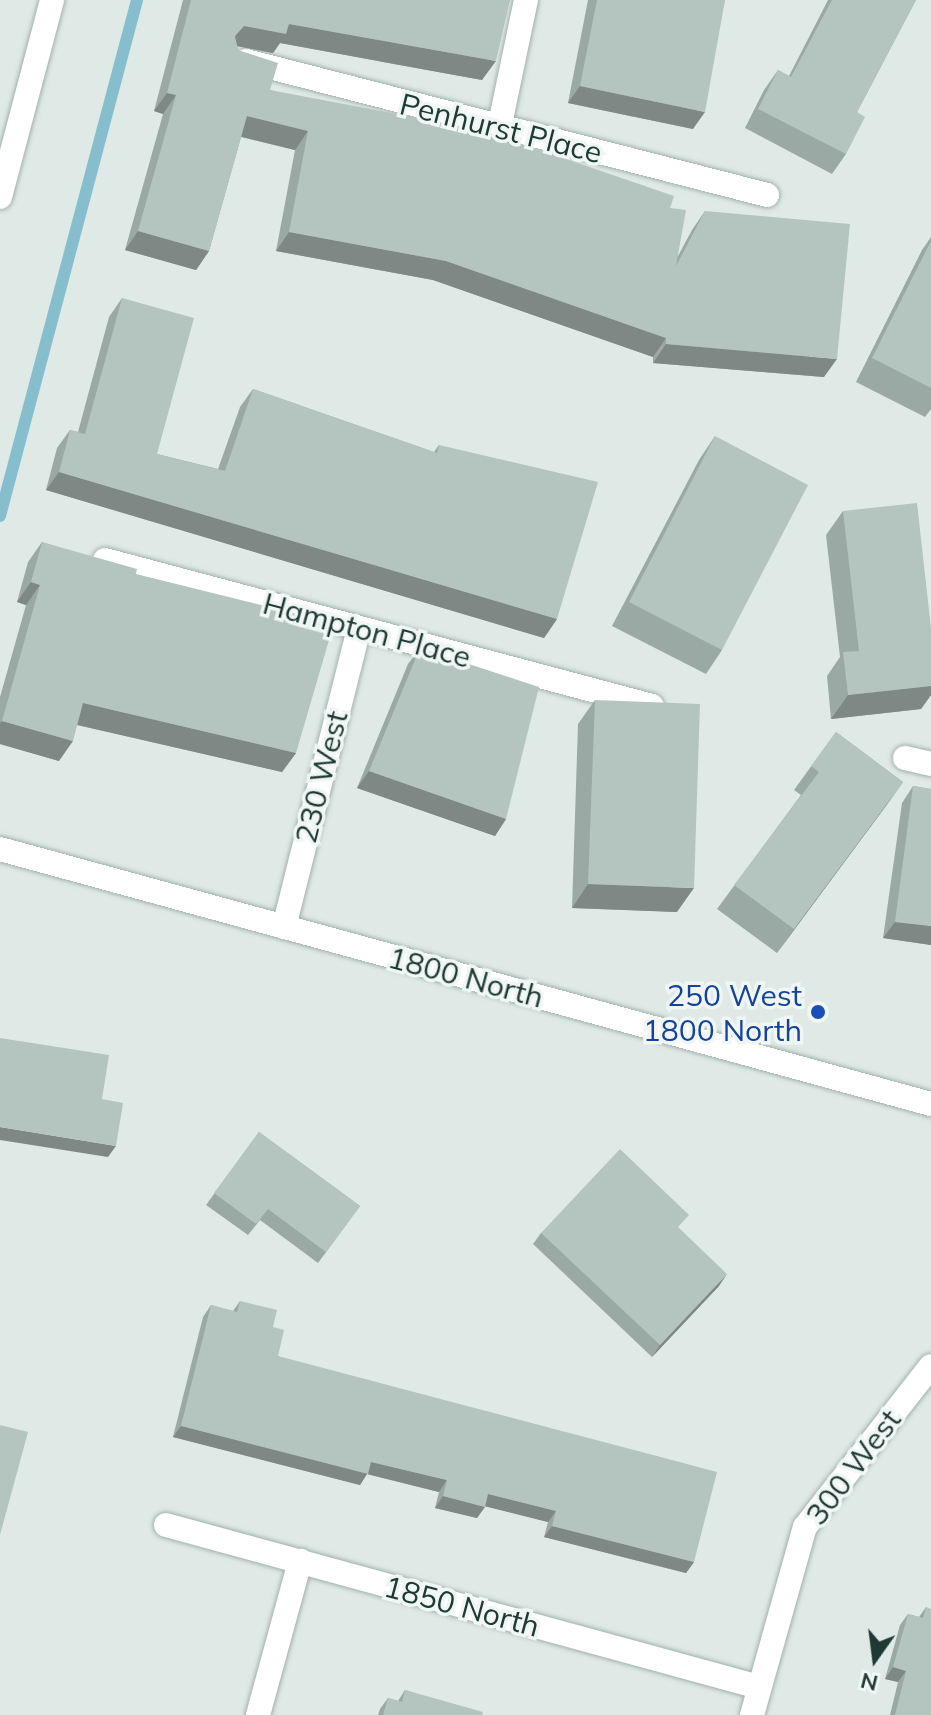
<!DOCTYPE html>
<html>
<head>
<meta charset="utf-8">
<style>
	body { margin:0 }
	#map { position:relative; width:931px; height:1715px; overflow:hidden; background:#dfeae6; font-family:Mulish,sans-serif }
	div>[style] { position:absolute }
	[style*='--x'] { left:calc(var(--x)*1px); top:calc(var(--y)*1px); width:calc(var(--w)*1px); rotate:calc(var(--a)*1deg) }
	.stream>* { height:12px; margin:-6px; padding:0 6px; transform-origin:6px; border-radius:6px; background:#87bece }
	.roads { filter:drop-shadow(0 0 2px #a2b1ad) drop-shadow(0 0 2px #a2b1ad) }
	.minor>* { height:24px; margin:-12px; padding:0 12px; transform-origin:12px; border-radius:12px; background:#fff }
	.wall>* { inset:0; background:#9ba9a4 }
	.shaded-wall>* { inset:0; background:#7e8986 }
	.building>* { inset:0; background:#b4c4bf }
	.dots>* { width:22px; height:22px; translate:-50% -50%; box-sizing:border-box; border:4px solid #eff6f3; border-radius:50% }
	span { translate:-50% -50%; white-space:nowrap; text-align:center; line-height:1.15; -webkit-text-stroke:7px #eff6f3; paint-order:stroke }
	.street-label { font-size:30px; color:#203934 }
	.transit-label { font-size:30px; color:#164399 }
	.right { translate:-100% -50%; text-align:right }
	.north { position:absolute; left:835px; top:1619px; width:80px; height:80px; -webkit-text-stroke:6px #eff6f3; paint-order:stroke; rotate:194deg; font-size:22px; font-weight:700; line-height:32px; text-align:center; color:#203934 }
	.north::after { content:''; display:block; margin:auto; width:28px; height:36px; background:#203934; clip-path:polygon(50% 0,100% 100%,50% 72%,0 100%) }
</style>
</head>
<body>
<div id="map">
	<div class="stream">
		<div style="--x:0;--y:516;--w:534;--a:-75.13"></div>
	</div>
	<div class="roads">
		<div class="minor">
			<div style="--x:246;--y:61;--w:538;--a:14.42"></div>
			<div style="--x:499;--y:129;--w:132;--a:-78.2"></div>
			<div style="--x:0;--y:197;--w:204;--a:-75.2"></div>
			<div style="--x:105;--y:560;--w:566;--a:14.94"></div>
			<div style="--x:905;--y:758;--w:27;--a:13"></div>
			<div style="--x:0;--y:849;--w:965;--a:15.32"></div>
			<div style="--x:284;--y:927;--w:308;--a:-75.9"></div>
			<div style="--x:166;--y:1525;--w:615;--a:15.28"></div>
			<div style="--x:258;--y:1715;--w:160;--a:-74.7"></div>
			<div style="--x:752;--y:1715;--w:195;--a:-74.3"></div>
			<div style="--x:805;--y:1527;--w:204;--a:-52"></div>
		</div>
	</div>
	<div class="wall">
		<div style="clip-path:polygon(183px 0,510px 0,482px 80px,280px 43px,273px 53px,237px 46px,238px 50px,270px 90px,670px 208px,678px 256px,692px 230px,705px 211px,824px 377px,653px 363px,653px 357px,433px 280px,276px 251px,295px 150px,241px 137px,209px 251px,196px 270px,125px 250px,163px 114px,154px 111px)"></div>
		<div style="clip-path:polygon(588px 0,725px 0,693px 129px,568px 103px)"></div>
		<div style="clip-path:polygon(828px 0,916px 0,857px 112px,846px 154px,832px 174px,745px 128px,764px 90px,778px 70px,789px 76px)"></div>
		<div style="clip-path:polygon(931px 237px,931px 409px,925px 417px,856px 382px,922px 250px)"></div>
		<div style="clip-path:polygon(122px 298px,157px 454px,218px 469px,240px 407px,253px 389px,434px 452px,439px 445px,557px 619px,544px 638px,46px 490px,57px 448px,70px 430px,78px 432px,109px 317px)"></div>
		<div style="clip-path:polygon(715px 436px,722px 650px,706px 674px,612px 626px,699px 460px)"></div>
		<div style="clip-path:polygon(843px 511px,931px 628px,931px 695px,921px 709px,831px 719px,827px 676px,840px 657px,826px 535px)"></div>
		<div style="clip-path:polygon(42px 542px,136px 574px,296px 753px,282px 772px,77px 725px,59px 761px,0 744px,0 697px,26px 605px,17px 602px,28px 562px)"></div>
		<div style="clip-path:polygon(420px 648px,506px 819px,495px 836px,357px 788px,408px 664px)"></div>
		<div style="clip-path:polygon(595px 700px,677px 912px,572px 908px,578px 724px)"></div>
		<div style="clip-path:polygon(836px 732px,903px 782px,777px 953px,717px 909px,801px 795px,794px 790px)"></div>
		<div style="clip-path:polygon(913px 786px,931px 789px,931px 945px,883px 938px,902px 803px)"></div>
		<div style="clip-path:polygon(259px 1132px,360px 1206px,318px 1263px,260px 1220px,248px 1235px,206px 1205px)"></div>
		<div style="clip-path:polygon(679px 1229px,719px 1286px,652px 1357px,533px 1244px,541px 1233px)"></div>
		<div style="clip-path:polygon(240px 1301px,273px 1327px,278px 1356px,694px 1562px,686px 1573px,544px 1537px,548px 1522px,485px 1506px,477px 1518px,435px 1508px,439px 1492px,367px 1474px,360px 1485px,173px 1437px,203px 1317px,211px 1305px,233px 1311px)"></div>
		<div style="clip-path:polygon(926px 1607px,931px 1715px,890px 1715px,898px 1682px,885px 1679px,900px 1625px,908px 1614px,919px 1617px)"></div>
		<div style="clip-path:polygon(405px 1690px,482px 1715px,378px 1715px,380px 1709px,388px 1698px,398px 1701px)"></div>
	</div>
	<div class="shaded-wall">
		<div style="clip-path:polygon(289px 24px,496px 61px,482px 80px,280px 43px,273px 53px,231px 45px,235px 36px,244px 26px)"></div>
		<div style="clip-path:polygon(580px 86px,705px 112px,693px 129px,568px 103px)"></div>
		<div style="clip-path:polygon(167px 93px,176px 95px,163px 114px,154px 111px)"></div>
		<div style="clip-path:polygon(247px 116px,308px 131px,295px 150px,234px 135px)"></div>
		<div style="clip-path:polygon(138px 231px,209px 251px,196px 270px,125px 250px)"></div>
		<div style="clip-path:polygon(289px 232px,446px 261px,666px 338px,653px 357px,433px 280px,276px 251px)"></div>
		<div style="clip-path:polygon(666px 344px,837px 359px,824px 377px,653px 363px)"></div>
		<div style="clip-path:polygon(59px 472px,557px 619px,544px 638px,46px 490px)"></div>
		<div style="clip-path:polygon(31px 582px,40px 585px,26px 605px,17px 602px)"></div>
		<div style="clip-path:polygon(931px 686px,931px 695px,921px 709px,831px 719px,848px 695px)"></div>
		<div style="clip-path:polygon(83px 703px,296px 753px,282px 772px,69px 723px)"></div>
		<div style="clip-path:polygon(2px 721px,73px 741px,59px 761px,0 744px,0 723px)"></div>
		<div style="clip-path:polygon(369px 771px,506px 819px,495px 836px,357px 788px)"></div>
		<div style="clip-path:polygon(903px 782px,886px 806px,777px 953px,794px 929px)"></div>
		<div style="clip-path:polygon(588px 884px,694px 888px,677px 912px,572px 908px)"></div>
		<div style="clip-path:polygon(895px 922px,931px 926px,931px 945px,883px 938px)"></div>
		<div style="clip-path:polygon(0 1127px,116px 1146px,108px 1157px,0 1140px)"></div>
		<div style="clip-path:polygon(727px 1274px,719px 1286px,652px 1357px,660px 1345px)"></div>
		<div style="clip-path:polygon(181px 1426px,371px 1462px,447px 1480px,439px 1492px,367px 1474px,360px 1485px,173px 1437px)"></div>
		<div style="clip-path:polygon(488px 1494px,556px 1511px,548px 1522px,480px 1505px)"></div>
		<div style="clip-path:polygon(443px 1496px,485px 1507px,477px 1518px,435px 1508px)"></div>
		<div style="clip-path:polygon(552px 1526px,694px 1562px,686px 1573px,544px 1537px)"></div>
		<div style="clip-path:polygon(893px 1667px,906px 1671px,898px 1682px,885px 1679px)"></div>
	</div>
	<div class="building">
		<div style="clip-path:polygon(191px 0,510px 0,496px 61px,289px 24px,286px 34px,244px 26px,235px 36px,238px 50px,278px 63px,270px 90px,481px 130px,674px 196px,670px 208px,686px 210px,676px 266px,705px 211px,850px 224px,837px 359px,666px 344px,666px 338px,446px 261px,289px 232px,308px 131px,247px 116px,209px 251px,138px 231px,176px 95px,167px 93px)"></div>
		<div style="clip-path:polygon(597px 0,725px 0,705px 112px,580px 86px)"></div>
		<div style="clip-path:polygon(832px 0,916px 0,857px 112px,865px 117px,846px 154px,758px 109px,778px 70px,791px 77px)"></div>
		<div style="clip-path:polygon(931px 241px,931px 388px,872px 358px)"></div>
		<div style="clip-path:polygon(122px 298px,194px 318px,157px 454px,225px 471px,253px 389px,437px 453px,439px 445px,598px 482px,557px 619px,59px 472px,70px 430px,85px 434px)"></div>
		<div style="clip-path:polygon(715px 436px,808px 485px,722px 650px,629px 602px)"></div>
		<div style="clip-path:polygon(917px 503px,931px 628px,931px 686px,848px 695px,843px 652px,859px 651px,843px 511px)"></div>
		<div style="clip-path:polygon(42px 542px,137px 569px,136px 574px,334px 623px,296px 753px,83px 703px,73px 741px,2px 721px,40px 585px,31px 582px)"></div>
		<div style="clip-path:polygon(420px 648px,539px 687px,506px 819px,369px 771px)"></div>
		<div style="clip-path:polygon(595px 700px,700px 704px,694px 888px,588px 884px)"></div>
		<div style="clip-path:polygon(836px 732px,903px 782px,794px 929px,734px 885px,819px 772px,811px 766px)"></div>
		<div style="clip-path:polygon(913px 786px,931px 789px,931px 926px,895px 922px)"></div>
		<div style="clip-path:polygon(0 1038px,109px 1055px,102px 1099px,123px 1103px,116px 1146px,0 1127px)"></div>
		<div style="clip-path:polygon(259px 1132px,360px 1206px,326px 1252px,268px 1209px,256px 1224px,214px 1193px)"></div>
		<div style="clip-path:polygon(620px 1149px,689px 1215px,678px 1227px,727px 1274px,660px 1345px,541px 1233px)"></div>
		<div style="clip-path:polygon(240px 1301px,277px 1310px,273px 1327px,284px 1330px,278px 1356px,717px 1472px,694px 1562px,552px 1526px,556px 1511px,488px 1494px,485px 1507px,443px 1496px,447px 1480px,371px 1462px,368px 1474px,181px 1426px,211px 1305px,237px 1312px)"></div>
		<div style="clip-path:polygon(0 1425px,28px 1432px,0 1535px)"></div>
		<div style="clip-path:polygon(926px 1607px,931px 1609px,931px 1715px,895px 1715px,906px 1671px,893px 1667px,908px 1614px,923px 1618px)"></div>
		<div style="clip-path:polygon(405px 1690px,483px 1712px,482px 1715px,383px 1715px,388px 1698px,402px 1702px)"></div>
	</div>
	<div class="dots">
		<div style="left:818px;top:1012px;background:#1a4fb4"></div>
	</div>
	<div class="street-label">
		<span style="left:501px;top:128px;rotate:14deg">Penhurst Place</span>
		<span style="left:367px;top:630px;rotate:15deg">Hampton Place</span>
		<span style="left:321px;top:777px;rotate:-76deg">230 West</span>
		<span style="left:466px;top:977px;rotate:15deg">1800 North</span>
		<span style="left:853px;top:1467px;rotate:-53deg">300 West</span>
		<span style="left:462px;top:1606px;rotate:15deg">1850 North</span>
	</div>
	<div class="transit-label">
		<span class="right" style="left:802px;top:1012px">250 West<br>1800 North</span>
	</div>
	<div class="north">N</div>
</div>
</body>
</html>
